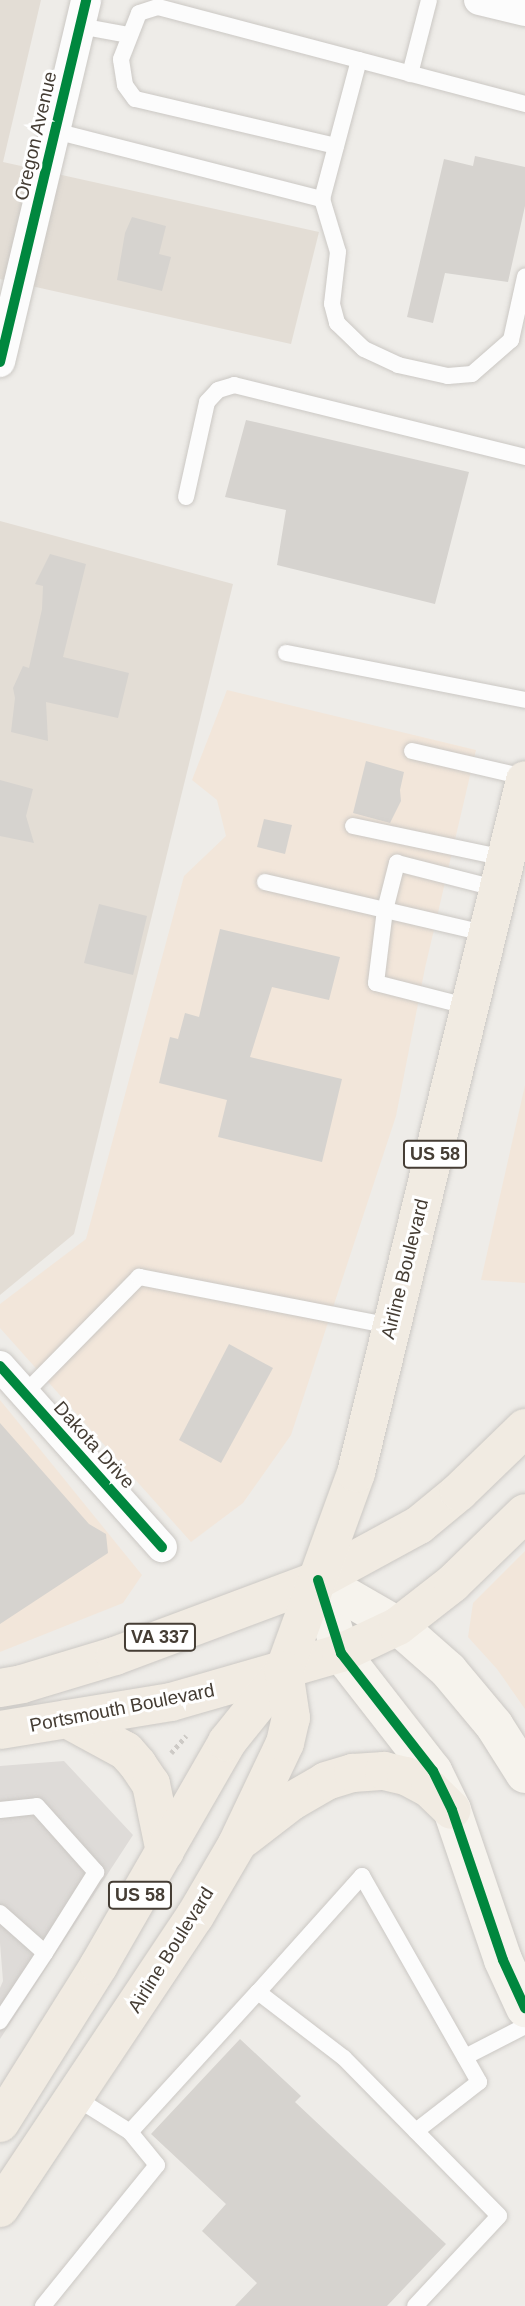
<!DOCTYPE html>
<html>
<head>
<meta charset="utf-8">
<style>
	body { margin:0 }
	#map { position:relative; width:525px; height:2306px; overflow:hidden; background:#eeece8; font-family:Helvetica,sans-serif }
	div>[style] { position:absolute }
	[style*='--x'] { left:calc(var(--x)*1px); top:calc(var(--y)*1px); width:calc(var(--w)*1px); rotate:calc(var(--a)*1deg) }
	.residential>* { inset:0; background:#e3ddd5 }
	.commercial>* { inset:0; background:#f2e6da }
	.parking>* { inset:0; background:#dedbd8 }
	.building>* { inset:0; background:#d6d3cf }
	.path>* { height:4.5px; margin-top:-2.25px; transform-origin:0; background:repeating-linear-gradient(90deg,#cdcac6 0 3.5px,transparent 0 7px) }
	.roads { filter:drop-shadow(0 0 2px #cbc8c4) drop-shadow(0 0 2px #cbc8c4) }
	.lane>* { height:16px; margin:-8px; padding:0 8px; transform-origin:8px; border-radius:8px; background:#fcfcfc }
	.street>* { height:30px; margin:-15px; padding:0 15px; transform-origin:15px; border-radius:15px; background:#fcfcfc }
	.secondary>* { height:38px; margin:-19px; padding:0 19px; transform-origin:19px; border-radius:19px; background:#f6f3ed }
	.primary>* { height:38px; margin:-19px; padding:0 19px; transform-origin:19px; border-radius:19px; background:#f1ebe2 }
	.cycleway>* { height:10px; margin:-5px; padding:0 5px; transform-origin:5px; border-radius:5px; background:#00873e }
	span { translate:-50% -50%; white-space:nowrap; text-align:center; line-height:1.15; -webkit-text-stroke:6px #fff; paint-order:stroke }
	.shield-label span { padding:2px 5px; background:#fff; border:2px solid; border-radius:5px; -webkit-text-stroke-width:0 }
	.shield-label { font-size:18px; color:#453d34; font-weight:700 }
	.street-label { font-size:19px; color:#453d34 }
</style>
</head>
<body>
<div id="map">
	<div class="residential">
		<div style="clip-path:polygon(0 0,41px 0,3px 162px,319px 232px,291px 344px,0 279px)"></div>
		<div style="clip-path:polygon(0 521px,233px 584px,74px 1234px,0 1295px)"></div>
	</div>
	<div class="commercial">
		<div style="clip-path:polygon(227px 690px,476px 750px,425px 968px,396px 1116px,291px 1435px,243px 1503px,191px 1542px,0 1328px,0 1304px,86px 1239px,184px 876px,226px 836px,217px 800px,192px 780px)"></div>
		<div style="clip-path:polygon(525px 1085px,525px 1283px,481px 1280px)"></div>
		<div style="clip-path:polygon(0 1400px,142px 1575px,123px 1603px,0 1652px)"></div>
		<div style="clip-path:polygon(525px 1551px,525px 1709px,497px 1669px,468px 1637px,473px 1603px)"></div>
	</div>
	<div class="parking">
		<div style="clip-path:polygon(64px 1761px,133px 1835px,0 2039px,0 1988px,3px 1981px,0 1943px,0 1766px)"></div>
	</div>
	<div class="building">
		<div style="clip-path:polygon(475px 156px,525px 167px,525px 206px,508px 282px,445px 273px,433px 323px,407px 317px,444px 159px,473px 166px)"></div>
		<div style="clip-path:polygon(132px 217px,166px 226px,159px 254px,171px 257px,162px 291px,117px 280px,125px 233px)"></div>
		<div style="clip-path:polygon(246px 420px,469px 472px,435px 604px,277px 565px,286px 510px,225px 497px)"></div>
		<div style="clip-path:polygon(50px 554px,86px 564px,63px 657px,129px 673px,118px 718px,46px 702px,48px 741px,11px 732px,15px 698px,13px 688px,23px 666px,29px 668px,42px 609px,43px 586px,35px 584px)"></div>
		<div style="clip-path:polygon(366px 761px,404px 772px,400px 790px,401px 801px,390px 823px,353px 813px)"></div>
		<div style="clip-path:polygon(0 780px,33px 789px,26px 816px,34px 843px,0 836px)"></div>
		<div style="clip-path:polygon(264px 819px,292px 825px,285px 854px,257px 847px)"></div>
		<div style="clip-path:polygon(99px 904px,147px 916px,133px 975px,84px 963px)"></div>
		<div style="clip-path:polygon(220px 929px,340px 957px,329px 1000px,272px 987px,250px 1057px,342px 1079px,322px 1162px,218px 1137px,227px 1100px,159px 1083px,170px 1037px,178px 1039px,185px 1013px,199px 1017px)"></div>
		<div style="clip-path:polygon(229px 1344px,273px 1368px,221px 1463px,179px 1440px)"></div>
		<div style="clip-path:polygon(0 1423px,89px 1524px,106px 1534px,108px 1553px,0 1624px)"></div>
		<div style="clip-path:polygon(240px 2039px,301px 2096px,295px 2102px,446px 2244px,387px 2306px,235px 2306px,257px 2283px,202px 2231px,226px 2204px,151px 2134px)"></div>
	</div>
	<div class="path">
		<div style="--x:171;--y:1753;--w:23;--a:-49"></div>
	</div>
	<div class="roads">
		<div class="lane">
			<div style="--x:80;--y:26;--w:49;--a:10.6"></div>
			<div style="--x:359;--y:60;--w:144;--a:104.9"></div>
			<div style="--x:322;--y:199;--w:55;--a:73.2"></div>
			<div style="--x:338;--y:252;--w:52;--a:96.6"></div>
			<div style="--x:332;--y:304;--w:20;--a:75"></div>
			<div style="--x:337;--y:323;--w:37;--a:44"></div>
			<div style="--x:364;--y:349;--w:38;--a:25"></div>
			<div style="--x:398;--y:365;--w:51;--a:12.4"></div>
			<div style="--x:448;--y:376;--w:24;--a:-5"></div>
			<div style="--x:472;--y:374;--w:52;--a:-41.1"></div>
			<div style="--x:511;--y:340;--w:65;--a:-77.5"></div>
			<div style="--x:410;--y:74;--w:76;--a:-75.6"></div>
			<div style="--x:55;--y:131;--w:276;--a:14.3"></div>
			<div style="--x:336;--y:146;--w:206;--a:-166.8"></div>
			<div style="--x:135;--y:99;--w:17;--a:-126"></div>
			<div style="--x:125;--y:85;--w:26;--a:-99"></div>
			<div style="--x:121;--y:59;--w:49;--a:-68.6"></div>
			<div style="--x:139;--y:13;--w:20;--a:-18"></div>
			<div style="--x:158;--y:7;--w:380;--a:14.8"></div>
			<div style="--x:186;--y:497;--w:97;--a:-77.5"></div>
			<div style="--x:207;--y:402;--w:16;--a:-47"></div>
			<div style="--x:218;--y:390;--w:17;--a:-17"></div>
			<div style="--x:234;--y:385;--w:300;--a:13.9"></div>
			<div style="--x:286;--y:653;--w:244;--a:11.1"></div>
			<div style="--x:412;--y:751;--w:116;--a:13"></div>
			<div style="--x:353;--y:826;--w:155;--a:11.9"></div>
			<div style="--x:265;--y:882;--w:229;--a:13.1"></div>
			<div style="--x:470;--y:1007;--w:97;--a:-165.7"></div>
			<div style="--x:376;--y:983;--w:74;--a:-83"></div>
			<div style="--x:385;--y:910;--w:49;--a:-75.7"></div>
			<div style="--x:397;--y:863;--w:104;--a:14.4"></div>
			<div style="--x:25;--y:1393;--w:163;--a:-45.5"></div>
			<div style="--x:139;--y:1277;--w:256;--a:11"></div>
			<div style="--x:0;--y:1810;--w:37;--a:-6"></div>
			<div style="--x:37;--y:1806;--w:89;--a:48.2"></div>
			<div style="--x:96;--y:1872;--w:96;--a:122.2"></div>
			<div style="--x:0;--y:1913;--w:60;--a:41.6"></div>
			<div style="--x:45;--y:1953;--w:82;--a:123.5"></div>
			<div style="--x:258;--y:1992;--w:156;--a:-48.1"></div>
			<div style="--x:362;--y:1876;--w:237;--a:60.4"></div>
			<div style="--x:479;--y:2082;--w:80;--a:142.1"></div>
			<div style="--x:465;--y:2057;--w:68;--a:-27.3"></div>
			<div style="--x:76;--y:2098;--w:64;--a:32.2"></div>
			<div style="--x:130;--y:2132;--w:190;--a:-47.6"></div>
			<div style="--x:258;--y:1992;--w:108;--a:37.5"></div>
			<div style="--x:344;--y:2058;--w:221;--a:45.5"></div>
			<div style="--x:499;--y:2216;--w:123;--a:133"></div>
			<div style="--x:43;--y:2306;--w:181;--a:-51"></div>
			<div style="--x:157;--y:2165;--w:43;--a:-129.3"></div>
		</div>
		<div class="street">
			<div style="--x:479;--y:0;--w:47;--a:13.4"></div>
			<div style="--x:0;--y:362;--w:372;--a:-76.6"></div>
			<div style="--x:0;--y:1366;--w:243;--a:48.2"></div>
		</div>
		<div class="secondary">
			<div style="--x:318;--y:1580;--w:77;--a:72.5"></div>
			<div style="--x:341;--y:1653;--w:150;--a:52.1"></div>
			<div style="--x:433;--y:1771;--w:43;--a:64"></div>
			<div style="--x:452;--y:1810;--w:158;--a:71.2"></div>
			<div style="--x:503;--y:1960;--w:53;--a:65.4"></div>
			<div style="--x:318;--y:1580;--w:92;--a:29.9"></div>
			<div style="--x:398;--y:1626;--w:67;--a:41.3"></div>
			<div style="--x:448;--y:1670;--w:72;--a:50.1"></div>
			<div style="--x:494;--y:1725;--w:58;--a:57.7"></div>
		</div>
		<div class="primary">
			<div style="--x:0;--y:1688;--w:22;--a:-10"></div>
			<div style="--x:22;--y:1684;--w:97;--a:-16.8"></div>
			<div style="--x:115;--y:1656;--w:217;--a:-20.5"></div>
			<div style="--x:318;--y:1580;--w:115;--a:-28.6"></div>
			<div style="--x:419;--y:1525;--w:52;--a:-39.5"></div>
			<div style="--x:459;--y:1492;--w:92;--a:-44.1"></div>
			<div style="--x:67;--y:1719;--w:67;--a:28.5"></div>
			<div style="--x:126;--y:1751;--w:18;--a:49"></div>
			<div style="--x:138;--y:1765;--w:23;--a:56"></div>
			<div style="--x:151;--y:1784;--w:69;--a:78.4"></div>
			<div style="--x:0;--y:1730;--w:173;--a:-9.3"></div>
			<div style="--x:171;--y:1702;--w:177;--a:-16.1"></div>
			<div style="--x:341;--y:1653;--w:63;--a:-25.3"></div>
			<div style="--x:398;--y:1626;--w:70;--a:-38"></div>
			<div style="--x:453;--y:1583;--w:100;--a:-44.2"></div>
			<div style="--x:244;--y:1838;--w:61;--a:-37.6"></div>
			<div style="--x:292;--y:1801;--w:39;--a:-30"></div>
			<div style="--x:326;--y:1781;--w:28;--a:-17"></div>
			<div style="--x:353;--y:1773;--w:31;--a:-4"></div>
			<div style="--x:384;--y:1771;--w:23;--a:13"></div>
			<div style="--x:406;--y:1776;--w:27;--a:28"></div>
			<div style="--x:430;--y:1789;--w:30;--a:44"></div>
			<div style="--x:0;--y:2123;--w:186;--a:-57.9"></div>
			<div style="--x:99;--y:1965;--w:257;--a:-60.1"></div>
			<div style="--x:227;--y:1742;--w:91;--a:-51.2"></div>
			<div style="--x:284;--y:1671;--w:211;--a:-70"></div>
			<div style="--x:356;--y:1473;--w:713;--a:-76.29"></div>
			<div style="--x:0;--y:2208;--w:351;--a:-56.3"></div>
			<div style="--x:195;--y:1916;--w:83;--a:-59.7"></div>
			<div style="--x:237;--y:1844;--w:112;--a:-64.6"></div>
			<div style="--x:285;--y:1743;--w:26;--a:-77"></div>
			<div style="--x:291;--y:1718;--w:48;--a:-98.5"></div>
		</div>
	</div>
	<div class="cycleway">
		<div style="--x:0;--y:362;--w:372;--a:-76.6"></div>
		<div style="--x:0;--y:1366;--w:243;--a:48.2"></div>
		<div style="--x:318;--y:1580;--w:77;--a:72.5"></div>
		<div style="--x:341;--y:1653;--w:150;--a:52.1"></div>
		<div style="--x:433;--y:1771;--w:43;--a:64"></div>
		<div style="--x:452;--y:1810;--w:158;--a:71.2"></div>
		<div style="--x:503;--y:1960;--w:53;--a:65.4"></div>
	</div>
	<div class="shield-label">
		<span style="left:435px;top:1154px">US 58</span>
		<span style="left:160px;top:1637px">VA 337</span>
		<span style="left:140px;top:1895px">US 58</span>
	</div>
	<div class="street-label">
		<span style="left:36px;top:136px;rotate:-77deg">Oregon Avenue</span>
		<span style="left:405px;top:1269px;rotate:-76deg">Airline Boulevard</span>
		<span style="left:94px;top:1445px;rotate:48deg">Dakota Drive</span>
		<span style="left:122px;top:1708px;rotate:-11deg">Portsmouth Boulevard</span>
		<span style="left:171px;top:1950px;rotate:-58deg">Airline Boulevard</span>
	</div>
</div>
</body>
</html>
